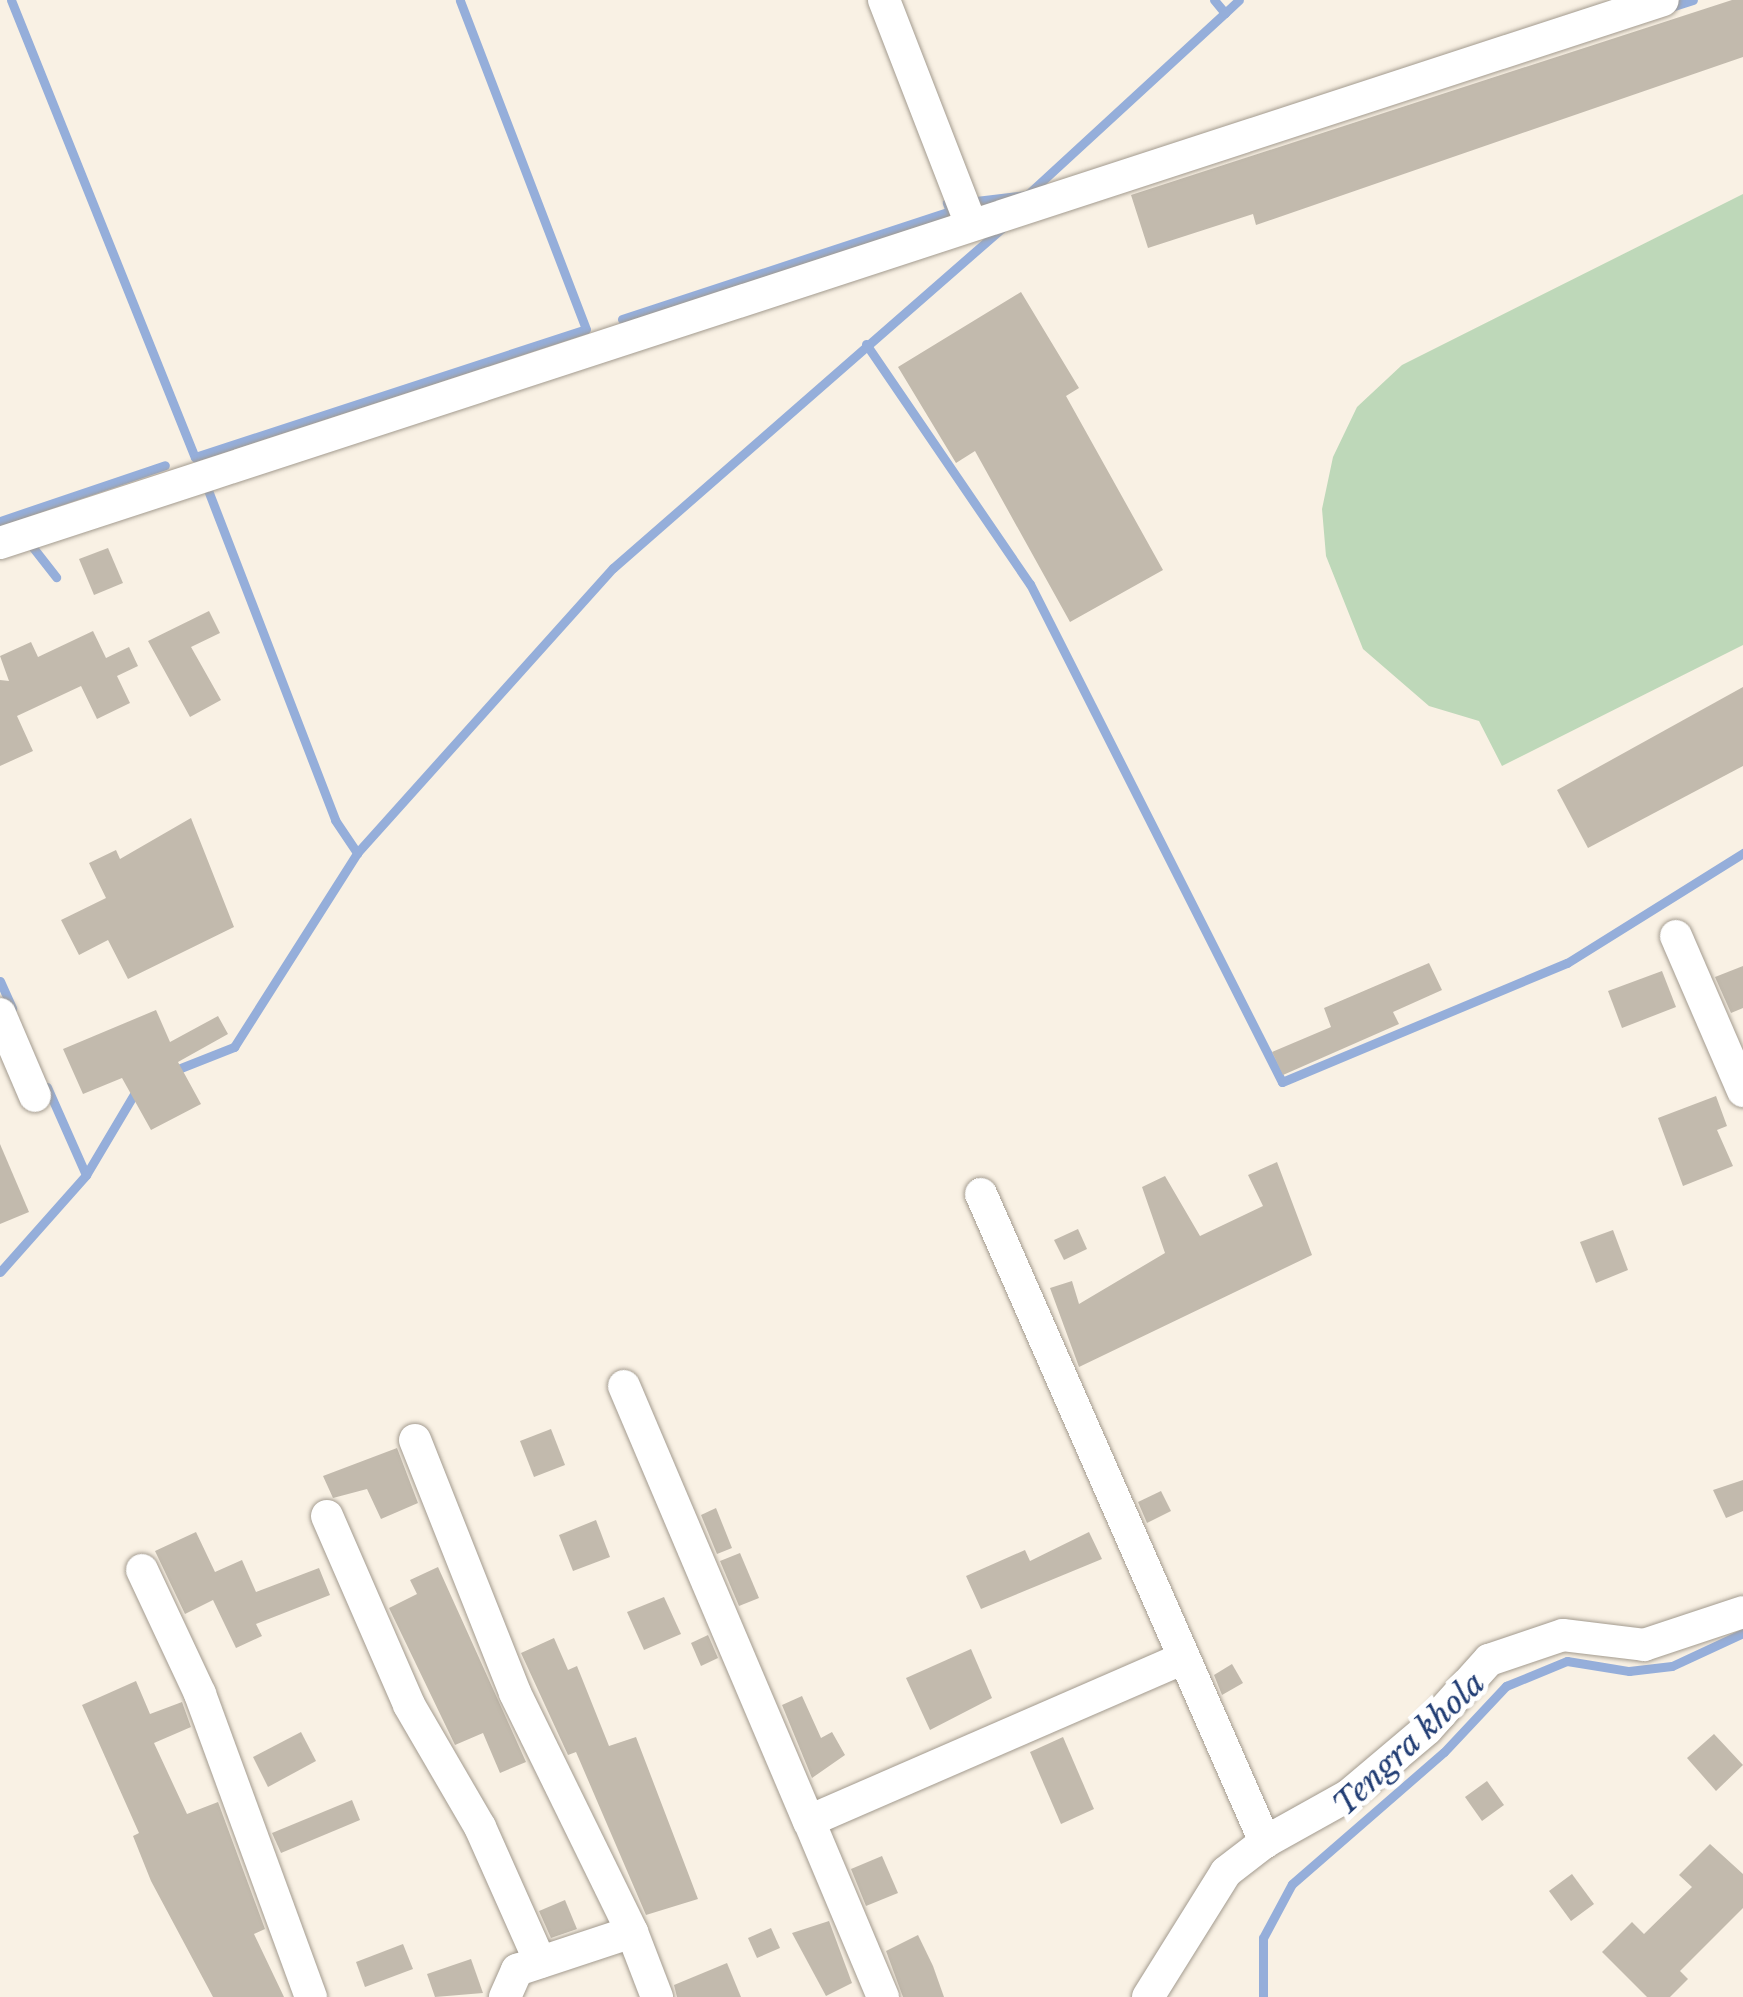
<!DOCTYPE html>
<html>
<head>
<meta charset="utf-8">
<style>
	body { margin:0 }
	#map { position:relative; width:1743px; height:1997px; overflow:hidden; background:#f9f1e4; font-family:"Libre Baskerville",serif }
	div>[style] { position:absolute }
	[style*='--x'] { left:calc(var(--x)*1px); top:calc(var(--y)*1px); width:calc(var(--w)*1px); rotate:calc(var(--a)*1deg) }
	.green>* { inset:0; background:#bed8b9 }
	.stream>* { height:9px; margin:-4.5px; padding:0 4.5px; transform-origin:4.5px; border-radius:4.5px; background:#95aeda }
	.building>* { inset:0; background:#c2baad }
	.roads { filter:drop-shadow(0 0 2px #a39b8f) drop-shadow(0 0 2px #a39b8f) }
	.minor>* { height:32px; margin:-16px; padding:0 16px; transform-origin:16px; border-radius:16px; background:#fff }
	span { translate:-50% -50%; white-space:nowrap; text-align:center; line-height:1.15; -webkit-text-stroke:10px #fff; paint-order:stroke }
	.water-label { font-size:32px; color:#213d74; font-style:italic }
</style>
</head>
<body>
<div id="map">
	<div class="green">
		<div style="clip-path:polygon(1743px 194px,1743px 645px,1502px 766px,1479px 721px,1429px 706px,1363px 649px,1326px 556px,1322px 509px,1333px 457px,1357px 407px,1402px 365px)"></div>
	</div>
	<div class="stream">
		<div style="--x:11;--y:0;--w:493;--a:68.1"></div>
		<div style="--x:195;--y:457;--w:411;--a:-18.1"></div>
		<div style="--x:586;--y:329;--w:352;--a:-111"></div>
		<div style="--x:1671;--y:7;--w:23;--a:-18"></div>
		<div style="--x:1225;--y:13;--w:19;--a:-43"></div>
		<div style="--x:976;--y:201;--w:51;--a:-6.7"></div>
		<div style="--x:1027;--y:195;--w:269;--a:-42.6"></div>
		<div style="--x:1225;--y:13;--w:17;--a:-130"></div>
		<div style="--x:622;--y:319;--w:345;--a:-18.2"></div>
		<div style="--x:950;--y:211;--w:9;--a:-111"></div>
		<div style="--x:866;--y:344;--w:291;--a:55.7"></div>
		<div style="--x:1030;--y:584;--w:558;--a:63.16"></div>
		<div style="--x:1282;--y:1082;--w:309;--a:-22.7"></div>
		<div style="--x:1567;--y:963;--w:208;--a:-32"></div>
		<div style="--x:206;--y:485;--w:359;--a:68.9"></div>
		<div style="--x:335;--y:820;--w:40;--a:56"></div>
		<div style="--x:0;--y:521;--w:174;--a:-18.7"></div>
		<div style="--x:31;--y:545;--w:41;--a:52"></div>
		<div style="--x:0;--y:981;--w:30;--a:66"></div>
		<div style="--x:173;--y:1071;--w:66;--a:-21.5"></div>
		<div style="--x:234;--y:1047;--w:230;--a:-57.6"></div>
		<div style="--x:357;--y:853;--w:383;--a:-48.1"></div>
		<div style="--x:613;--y:568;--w:517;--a:-41.15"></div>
		<div style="--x:47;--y:1087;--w:96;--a:66.1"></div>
		<div style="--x:0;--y:1272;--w:130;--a:-48.4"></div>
		<div style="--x:86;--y:1175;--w:100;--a:-59.3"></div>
		<div style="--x:1263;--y:1997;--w:59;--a:-90"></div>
		<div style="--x:1263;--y:1938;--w:61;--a:-61.8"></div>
		<div style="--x:1292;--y:1884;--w:201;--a:-41"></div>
		<div style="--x:1444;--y:1752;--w:91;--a:-46.8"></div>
		<div style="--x:1506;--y:1686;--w:66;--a:-22.3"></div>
		<div style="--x:1567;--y:1661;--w:63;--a:9.2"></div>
		<div style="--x:1629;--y:1671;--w:43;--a:-6.6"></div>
		<div style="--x:1672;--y:1666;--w:78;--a:-24.9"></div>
	</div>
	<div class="building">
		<div style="clip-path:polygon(1732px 0,1743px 0,1743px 57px,1256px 225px,1253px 214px,1148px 248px,1131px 195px)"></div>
		<div style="clip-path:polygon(1021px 292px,1079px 388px,1066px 396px,1163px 570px,1070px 622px,975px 451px,956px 463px,898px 367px)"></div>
		<div style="clip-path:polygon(108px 548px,123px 583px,94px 595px,79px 559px)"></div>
		<div style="clip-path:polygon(209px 611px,220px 633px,191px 647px,221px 700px,190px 717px,148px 641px)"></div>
		<div style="clip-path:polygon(93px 631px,106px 658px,129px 647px,138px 666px,117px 676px,130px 703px,97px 719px,81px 686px,17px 716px,33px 751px,0 766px,0 680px,9px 681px,0 656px,31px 642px,38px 657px)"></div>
		<div style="clip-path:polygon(1743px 687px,1743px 766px,1588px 848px,1557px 790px)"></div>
		<div style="clip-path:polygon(191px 818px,234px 927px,128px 979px,108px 940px,79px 955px,61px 920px,106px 898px,89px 863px,116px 850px,120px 859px)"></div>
		<div style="clip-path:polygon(1429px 963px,1442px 990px,1393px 1012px,1399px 1024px,1283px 1075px,1272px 1052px,1331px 1027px,1324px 1008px)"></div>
		<div style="clip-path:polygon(1743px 966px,1743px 1008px,1731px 1013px,1715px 977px)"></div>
		<div style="clip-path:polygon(1662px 971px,1676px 1007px,1622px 1028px,1608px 991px)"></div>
		<div style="clip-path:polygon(156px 1010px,170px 1042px,218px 1016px,228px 1034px,178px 1062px,201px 1104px,151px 1130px,122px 1078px,83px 1094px,63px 1049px)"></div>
		<div style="clip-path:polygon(1716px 1096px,1727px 1126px,1717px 1130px,1733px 1166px,1683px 1186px,1658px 1118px)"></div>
		<div style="clip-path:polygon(0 1144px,29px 1212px,0 1224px)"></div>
		<div style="clip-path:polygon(1277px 1162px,1312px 1255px,1079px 1367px,1050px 1288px,1072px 1281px,1079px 1304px,1165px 1253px,1142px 1187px,1165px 1176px,1200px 1236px,1263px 1206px,1248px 1175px)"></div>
		<div style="clip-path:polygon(1078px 1229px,1087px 1249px,1064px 1260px,1054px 1240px)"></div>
		<div style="clip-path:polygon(1613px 1230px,1628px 1270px,1596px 1283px,1580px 1242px)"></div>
		<div style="clip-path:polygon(551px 1429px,565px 1465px,534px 1477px,520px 1441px)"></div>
		<div style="clip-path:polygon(397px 1448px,418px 1503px,381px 1519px,367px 1489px,333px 1498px,323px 1476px)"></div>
		<div style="clip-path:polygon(1743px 1480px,1743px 1511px,1726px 1518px,1713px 1490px)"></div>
		<div style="clip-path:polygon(1161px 1491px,1171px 1511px,1147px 1523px,1138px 1502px)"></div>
		<div style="clip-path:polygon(716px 1508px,732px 1548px,717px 1554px,701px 1515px)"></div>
		<div style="clip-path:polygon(596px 1520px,610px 1557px,573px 1571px,559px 1535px)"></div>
		<div style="clip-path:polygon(196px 1532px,215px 1572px,242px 1560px,256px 1592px,319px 1568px,330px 1595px,256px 1624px,262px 1636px,236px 1648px,213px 1600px,185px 1614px,155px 1551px)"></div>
		<div style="clip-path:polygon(1089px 1532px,1102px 1559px,981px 1609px,966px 1576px,1025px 1550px,1030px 1561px)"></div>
		<div style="clip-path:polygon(740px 1553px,759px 1598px,739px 1606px,720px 1561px)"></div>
		<div style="clip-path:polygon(438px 1567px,526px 1762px,500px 1773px,483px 1733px,455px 1745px,389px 1608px,417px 1594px,410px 1580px)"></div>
		<div style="clip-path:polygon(664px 1597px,681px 1634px,644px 1650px,627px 1612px)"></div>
		<div style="clip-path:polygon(708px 1635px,718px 1658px,701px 1666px,691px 1643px)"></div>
		<div style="clip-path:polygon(554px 1638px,568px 1670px,577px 1666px,609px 1746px,636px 1737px,698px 1899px,646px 1915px,576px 1752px,568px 1755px,521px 1653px)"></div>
		<div style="clip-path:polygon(971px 1649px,992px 1698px,930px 1730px,906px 1678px)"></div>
		<div style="clip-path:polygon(1232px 1664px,1243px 1683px,1222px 1695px,1214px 1675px)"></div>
		<div style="clip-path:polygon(136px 1681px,150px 1714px,182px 1702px,191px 1727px,154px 1743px,187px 1814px,218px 1802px,265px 1929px,254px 1934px,284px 1997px,213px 1997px,151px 1881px,133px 1836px,139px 1833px,82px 1705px)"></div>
		<div style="clip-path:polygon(802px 1696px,821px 1738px,832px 1732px,845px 1755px,812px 1778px,782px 1705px)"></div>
		<div style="clip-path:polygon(301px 1732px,316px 1761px,268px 1787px,253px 1757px)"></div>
		<div style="clip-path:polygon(1714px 1734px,1743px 1765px,1716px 1791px,1687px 1758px)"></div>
		<div style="clip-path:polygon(1063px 1737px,1094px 1809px,1061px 1824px,1030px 1752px)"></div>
		<div style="clip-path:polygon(1487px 1781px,1504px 1805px,1482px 1821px,1465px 1797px)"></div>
		<div style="clip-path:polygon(352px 1800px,360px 1820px,281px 1853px,272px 1833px)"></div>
		<div style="clip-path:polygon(1710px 1844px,1743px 1874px,1743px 1908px,1680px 1971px,1688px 1979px,1670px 1997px,1647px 1997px,1602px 1952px,1632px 1922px,1644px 1934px,1692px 1887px,1679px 1875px)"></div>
		<div style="clip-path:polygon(882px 1856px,898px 1893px,866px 1906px,851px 1869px)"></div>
		<div style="clip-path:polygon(1572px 1874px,1594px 1904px,1571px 1921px,1549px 1891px)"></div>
		<div style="clip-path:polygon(565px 1900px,577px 1929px,551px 1938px,539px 1911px)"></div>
		<div style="clip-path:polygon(829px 1921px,852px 1983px,826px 1996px,792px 1933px)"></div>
		<div style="clip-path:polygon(771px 1928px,780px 1948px,757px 1958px,748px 1938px)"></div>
		<div style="clip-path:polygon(918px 1935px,933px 1966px,944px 1997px,903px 1997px,886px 1951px)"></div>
		<div style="clip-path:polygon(403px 1944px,413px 1969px,365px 1987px,356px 1962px)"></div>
		<div style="clip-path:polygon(471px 1959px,483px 1993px,435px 1997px,427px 1974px)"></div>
		<div style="clip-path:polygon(727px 1963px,741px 1997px,677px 1997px,674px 1985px)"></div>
	</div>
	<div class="roads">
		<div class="minor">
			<div style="--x:884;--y:0;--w:238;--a:68.8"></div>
			<div style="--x:0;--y:543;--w:1749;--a:-18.08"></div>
			<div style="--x:1676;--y:936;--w:169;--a:66.6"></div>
			<div style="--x:0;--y:1014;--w:89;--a:66.9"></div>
			<div style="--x:981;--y:1194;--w:708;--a:66.33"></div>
			<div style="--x:1265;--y:1842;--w:96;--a:-29.2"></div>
			<div style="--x:1349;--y:1795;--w:102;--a:-40.2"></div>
			<div style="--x:1427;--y:1729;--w:93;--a:-48.1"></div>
			<div style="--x:1489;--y:1660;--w:78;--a:-18.7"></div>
			<div style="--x:1563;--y:1635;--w:82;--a:7"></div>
			<div style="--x:1644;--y:1645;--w:104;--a:-18.4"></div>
			<div style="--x:624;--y:1386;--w:473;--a:67"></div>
			<div style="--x:415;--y:1440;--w:272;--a:68.4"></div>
			<div style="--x:515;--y:1693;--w:266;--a:63.9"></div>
			<div style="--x:327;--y:1516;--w:206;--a:66.5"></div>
			<div style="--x:409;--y:1705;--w:141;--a:59.8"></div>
			<div style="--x:480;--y:1827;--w:148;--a:66"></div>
			<div style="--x:142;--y:1570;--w:137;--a:64.9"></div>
			<div style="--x:200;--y:1694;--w:323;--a:69.9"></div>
			<div style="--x:505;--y:1997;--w:30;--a:-66"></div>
			<div style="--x:517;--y:1970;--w:121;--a:-18.3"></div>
			<div style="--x:632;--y:1932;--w:70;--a:69"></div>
			<div style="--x:883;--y:1997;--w:191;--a:-112.8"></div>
			<div style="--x:809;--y:1821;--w:404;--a:-23.5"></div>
			<div style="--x:1148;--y:1997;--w:147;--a:-58"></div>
			<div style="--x:1226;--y:1872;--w:49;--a:-37.6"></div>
		</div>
	</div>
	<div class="water-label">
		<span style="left:1409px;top:1744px;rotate:-43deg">Tengra khola</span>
	</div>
</div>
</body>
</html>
